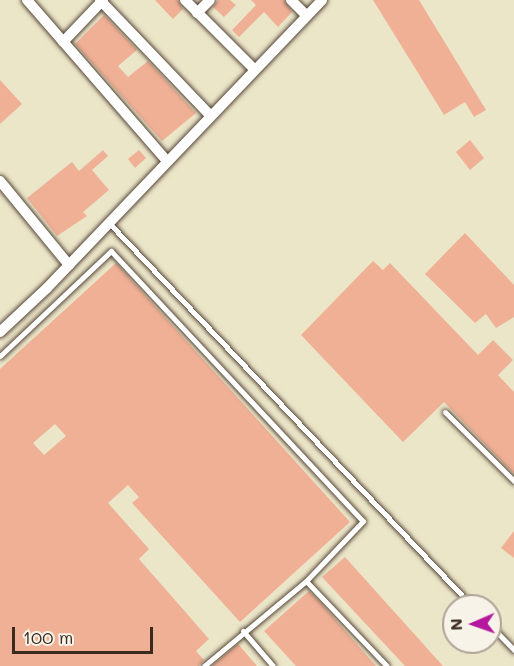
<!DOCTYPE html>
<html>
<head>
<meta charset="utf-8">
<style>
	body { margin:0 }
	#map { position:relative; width:514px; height:666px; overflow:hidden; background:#ece6c9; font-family:Mali,sans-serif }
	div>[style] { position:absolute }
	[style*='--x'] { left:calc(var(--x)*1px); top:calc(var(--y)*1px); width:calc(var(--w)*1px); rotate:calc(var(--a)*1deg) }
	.building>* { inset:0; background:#efb096 }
	.roads { filter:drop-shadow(0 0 2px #564638) drop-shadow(0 0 2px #564638) }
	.lane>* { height:5px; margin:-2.5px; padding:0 2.5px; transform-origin:2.5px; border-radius:2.5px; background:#fff }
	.street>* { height:10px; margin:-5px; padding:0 5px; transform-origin:5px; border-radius:5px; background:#fff }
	span { translate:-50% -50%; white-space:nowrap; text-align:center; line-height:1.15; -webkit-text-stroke:5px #f7f3e8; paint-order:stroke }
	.north { position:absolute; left:442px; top:594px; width:60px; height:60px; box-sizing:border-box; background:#f7f3e8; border:2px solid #aca397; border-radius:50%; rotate:268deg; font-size:16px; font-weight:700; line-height:24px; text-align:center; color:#3b2a1e }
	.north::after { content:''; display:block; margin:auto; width:21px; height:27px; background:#b5179e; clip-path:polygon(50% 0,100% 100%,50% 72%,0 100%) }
	.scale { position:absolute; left:12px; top:627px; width:141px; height:27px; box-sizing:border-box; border:3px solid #3b2a1e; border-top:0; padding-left:8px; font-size:18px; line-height:21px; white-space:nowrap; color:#3b2a1e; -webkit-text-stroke:4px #f7f3e8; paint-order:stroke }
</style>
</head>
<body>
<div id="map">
	<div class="building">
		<div style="clip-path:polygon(155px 0,178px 0,183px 9px,173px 19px)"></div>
		<div style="clip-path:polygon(218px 0,230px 0,236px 5px,224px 17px,213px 7px)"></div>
		<div style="clip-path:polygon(251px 0,284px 0,292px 12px,278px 27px,264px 12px,239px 37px,232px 30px,256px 5px)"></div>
		<div style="clip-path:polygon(373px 0,419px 0,486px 110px,474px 117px,465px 102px,444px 115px)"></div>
		<div style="clip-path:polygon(104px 15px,137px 50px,118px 66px,128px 77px,148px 61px,196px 113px,162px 141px,75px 44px)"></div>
		<div style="clip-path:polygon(0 80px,22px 104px,0 124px)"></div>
		<div style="clip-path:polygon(470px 140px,484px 158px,470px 170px,456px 152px)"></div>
		<div style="clip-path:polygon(103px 150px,108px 156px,92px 170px,109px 190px,83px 212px,87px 216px,57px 236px,27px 198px,72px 162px,79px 171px)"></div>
		<div style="clip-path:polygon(139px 150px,146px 158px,135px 168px,128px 159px)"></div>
		<div style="clip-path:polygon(465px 233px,514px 285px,514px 317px,496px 328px,486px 314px,475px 323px,425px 274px)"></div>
		<div style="clip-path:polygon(373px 261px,383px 270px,390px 263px,478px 355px,493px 340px,513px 360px,498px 375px,514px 392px,514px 474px,444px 402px,403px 442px,301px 335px)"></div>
		<div style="clip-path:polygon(evenodd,116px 263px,350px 522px,240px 622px,132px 503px,139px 497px,128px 485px,108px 503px,149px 549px,139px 559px,209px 639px,196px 651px,204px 660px,199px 666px,0 666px,0 369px,116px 263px,55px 424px,66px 436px,44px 455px,33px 443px,55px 424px)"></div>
		<div style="clip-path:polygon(514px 531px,514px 558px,501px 548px)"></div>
		<div style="clip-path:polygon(345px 557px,443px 666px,405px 666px,322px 577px)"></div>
		<div style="clip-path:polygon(309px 591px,320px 602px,376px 666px,296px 666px,264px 631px)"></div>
		<div style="clip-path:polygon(238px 644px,257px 666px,212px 666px)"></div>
	</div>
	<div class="roads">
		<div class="lane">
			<div style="--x:109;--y:223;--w:528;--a:46.54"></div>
			<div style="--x:0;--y:356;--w:153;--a:-43.4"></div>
			<div style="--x:111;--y:251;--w:369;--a:47"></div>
			<div style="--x:363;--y:521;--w:83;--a:133.5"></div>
			<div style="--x:306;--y:581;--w:133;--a:140.2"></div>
			<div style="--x:445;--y:412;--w:98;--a:45"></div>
			<div style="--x:306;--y:581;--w:117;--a:46.4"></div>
			<div style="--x:490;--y:625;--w:35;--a:46"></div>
			<div style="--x:243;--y:631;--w:46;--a:49.4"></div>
		</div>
		<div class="street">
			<div style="--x:27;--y:0;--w:213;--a:49"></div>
			<div style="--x:100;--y:0;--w:159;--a:46.3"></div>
			<div style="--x:185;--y:0;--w:98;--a:45"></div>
			<div style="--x:291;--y:0;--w:21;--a:45"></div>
			<div style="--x:197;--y:13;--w:18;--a:-45"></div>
			<div style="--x:63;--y:42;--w:58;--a:-46.4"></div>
			<div style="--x:0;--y:181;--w:109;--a:50.6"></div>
			<div style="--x:0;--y:332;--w:64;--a:-43.1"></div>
			<div style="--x:47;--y:288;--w:398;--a:-46.3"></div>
		</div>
	</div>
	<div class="north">N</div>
	<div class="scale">100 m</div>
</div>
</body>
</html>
